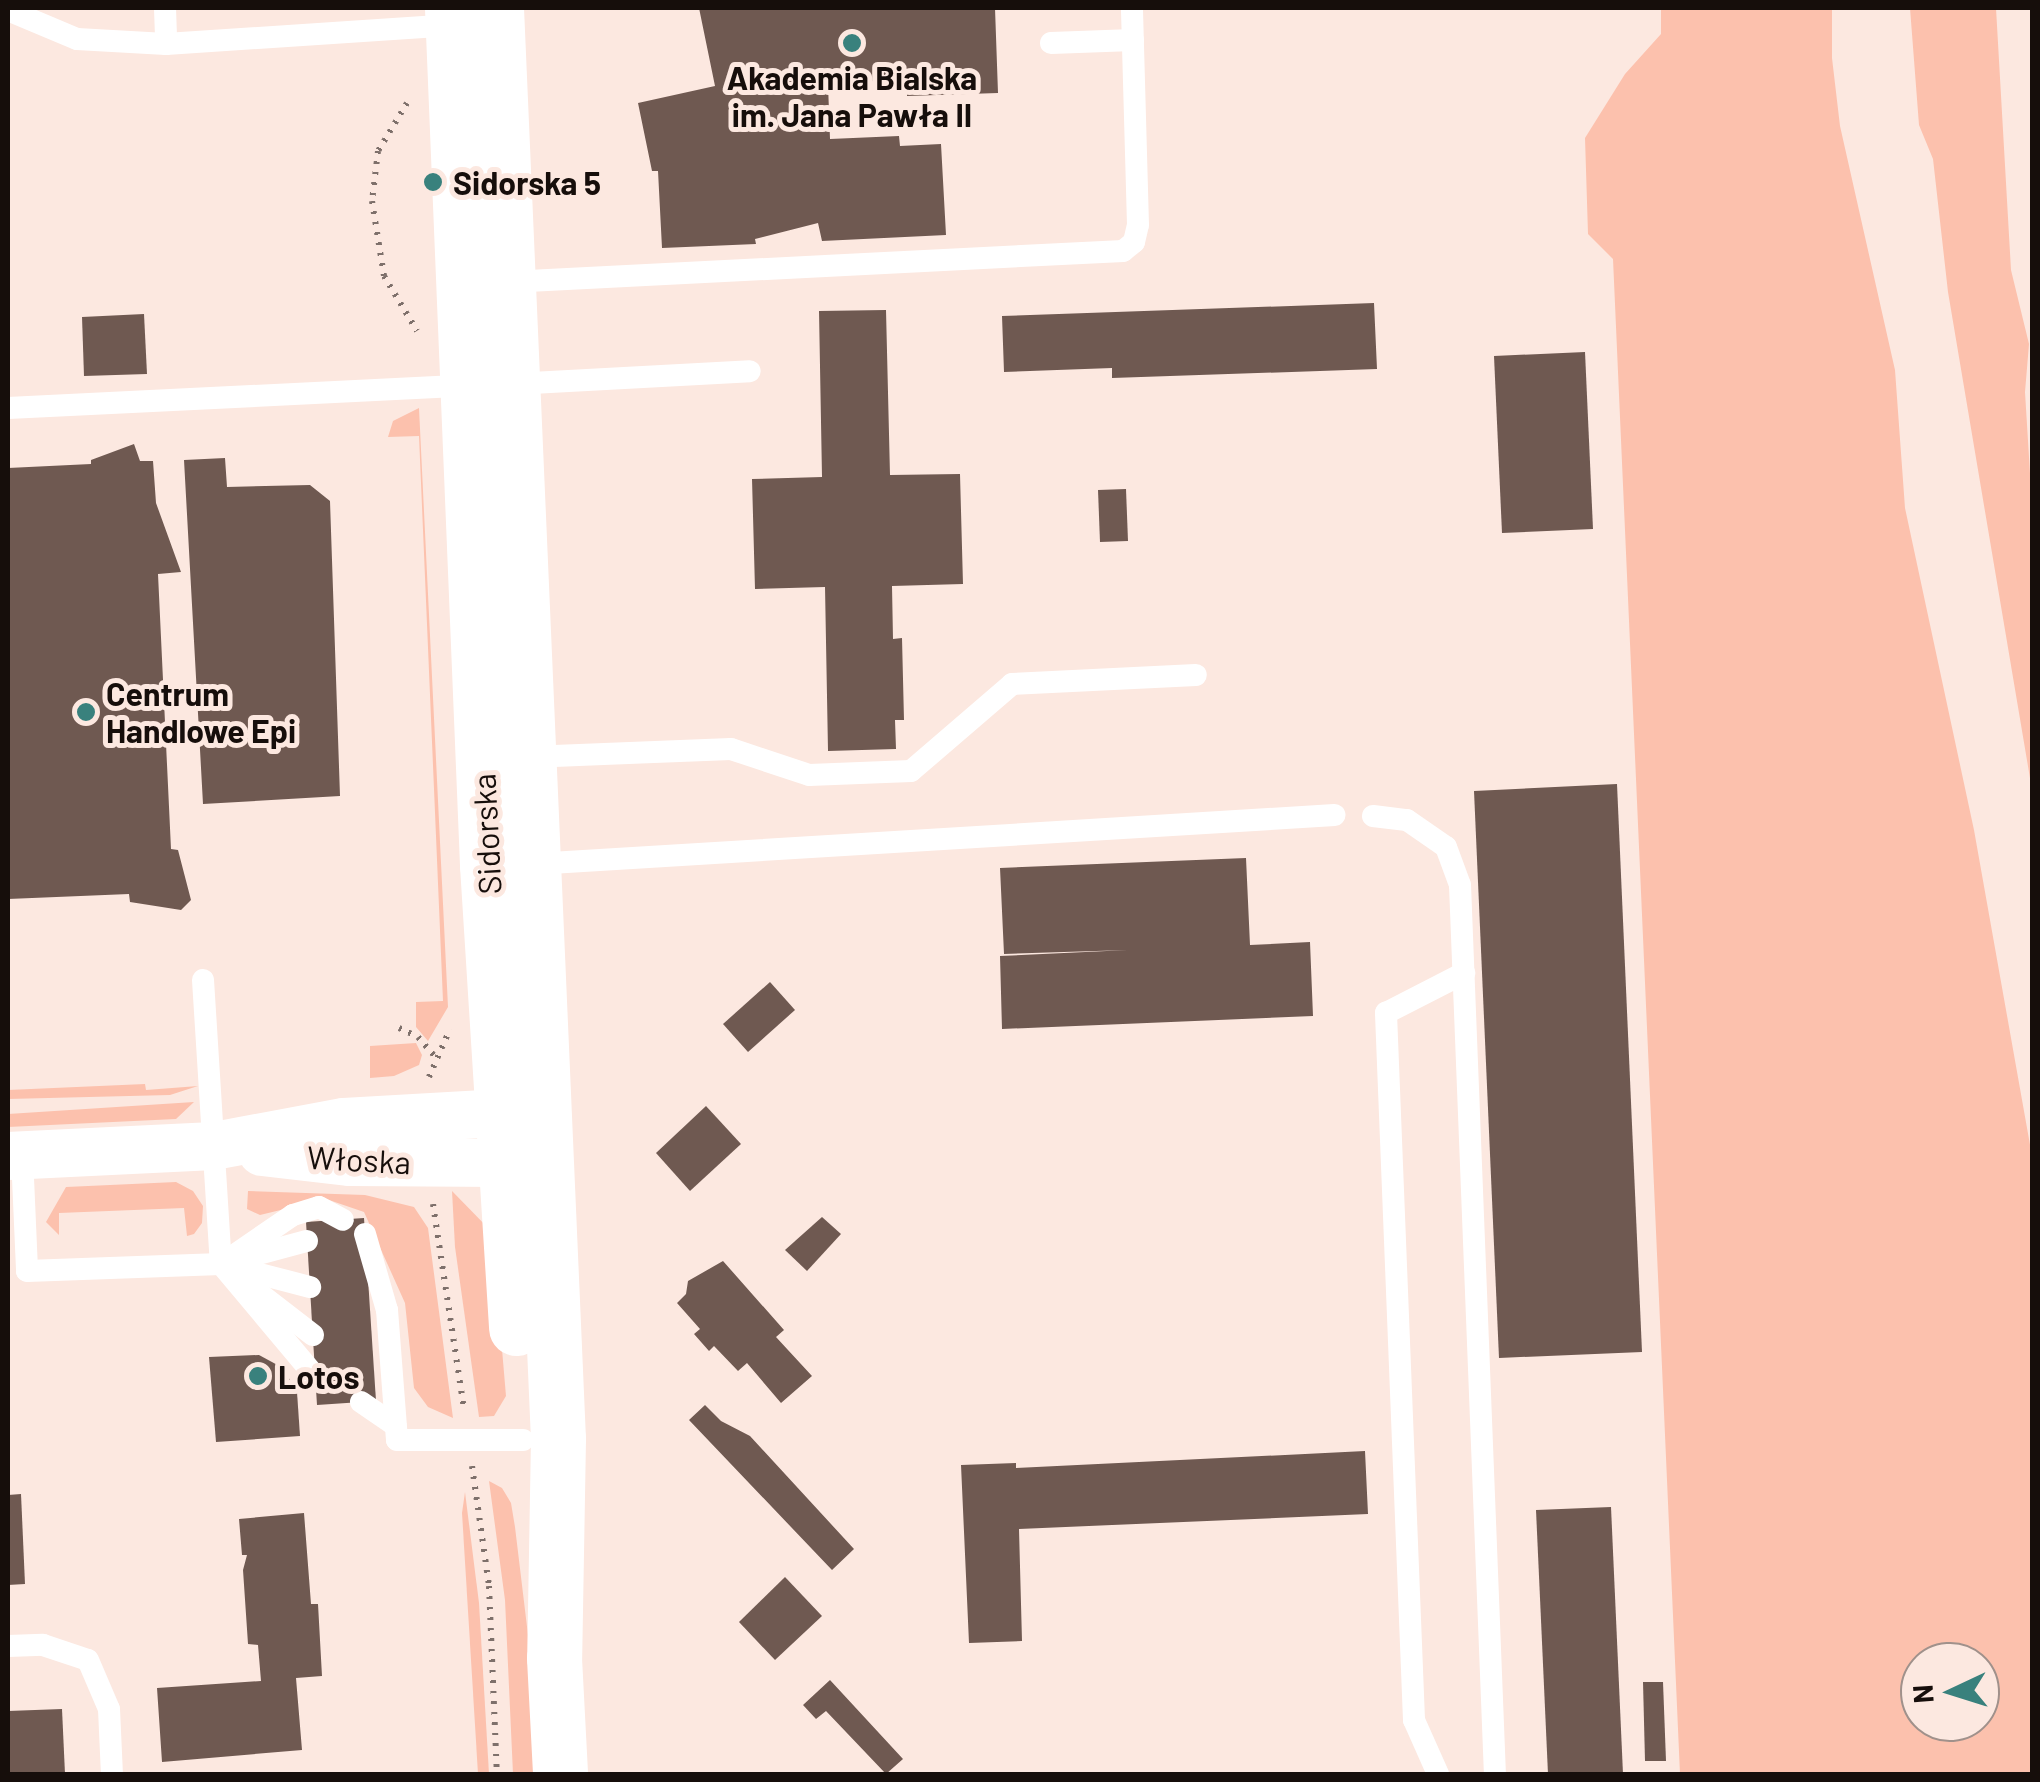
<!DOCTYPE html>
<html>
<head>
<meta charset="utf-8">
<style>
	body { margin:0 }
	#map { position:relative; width:2040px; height:1782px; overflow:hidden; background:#fce8e0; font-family:Barlow,sans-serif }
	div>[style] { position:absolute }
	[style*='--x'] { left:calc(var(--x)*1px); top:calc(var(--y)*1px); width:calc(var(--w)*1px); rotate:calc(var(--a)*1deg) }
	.green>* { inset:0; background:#fcc1ad }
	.building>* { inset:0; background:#6f5951 }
	.path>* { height:6px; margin-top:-3px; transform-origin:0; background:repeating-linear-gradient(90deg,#7e706b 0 2.5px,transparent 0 10.5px) }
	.lane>* { height:22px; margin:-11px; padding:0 11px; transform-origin:11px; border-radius:11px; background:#fff }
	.street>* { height:48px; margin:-24px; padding:0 24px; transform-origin:24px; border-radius:24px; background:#fff }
	.secondary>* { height:55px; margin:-27.5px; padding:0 27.5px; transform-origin:27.5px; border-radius:27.5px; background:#fff }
	.dots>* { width:28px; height:28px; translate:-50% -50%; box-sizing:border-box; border:5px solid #fce8e0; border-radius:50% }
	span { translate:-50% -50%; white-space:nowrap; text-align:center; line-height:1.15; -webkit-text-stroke:10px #fce8e0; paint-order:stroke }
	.poi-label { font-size:32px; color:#160e0b; font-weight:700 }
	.left { translate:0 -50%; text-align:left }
	.street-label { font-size:32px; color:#160e0b }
	.frame { position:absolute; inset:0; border:10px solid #160e0b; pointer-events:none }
	.north { position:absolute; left:1900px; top:1642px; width:100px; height:100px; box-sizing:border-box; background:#fce8e0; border:2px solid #a0918b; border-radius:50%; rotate:266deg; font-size:28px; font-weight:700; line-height:40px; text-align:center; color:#160e0b }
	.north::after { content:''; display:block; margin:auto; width:35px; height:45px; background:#39817d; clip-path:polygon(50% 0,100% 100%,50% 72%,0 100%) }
</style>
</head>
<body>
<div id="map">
	<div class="green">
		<div style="clip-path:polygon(evenodd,1661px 8px,1832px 8px,1832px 58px,1840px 126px,1895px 370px,1905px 508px,1974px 830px,2032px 1156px,2032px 1774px,1680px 1774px,1613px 259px,1588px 234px,1585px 138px,1625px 74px,1661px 34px,1661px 8px,1920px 1662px,1980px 1662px,1980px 1722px,1920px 1722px,1920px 1662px)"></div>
		<div style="clip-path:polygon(1910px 8px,1996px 8px,2011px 270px,2029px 344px,2025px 392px,2032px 506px,2032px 790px,1948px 292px,1933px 159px,1919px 125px)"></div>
		<div style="clip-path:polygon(419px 408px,448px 1007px,428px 1041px,416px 1027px,416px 1002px,443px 1001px,419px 436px,388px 437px,393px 421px)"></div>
		<div style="clip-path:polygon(416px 1043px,422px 1055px,419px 1065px,394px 1076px,370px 1078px,370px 1046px)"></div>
		<div style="clip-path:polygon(145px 1084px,146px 1090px,198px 1086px,170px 1095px,8px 1099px,8px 1090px)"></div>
		<div style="clip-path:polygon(194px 1102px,176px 1119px,8px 1127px,8px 1114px)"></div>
		<div style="clip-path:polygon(176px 1182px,193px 1191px,203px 1206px,202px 1223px,194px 1234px,187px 1236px,184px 1208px,59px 1213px,59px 1235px,46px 1222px,66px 1187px)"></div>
		<div style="clip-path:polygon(248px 1191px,365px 1195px,414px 1207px,428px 1228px,453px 1418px,428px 1407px,414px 1388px,405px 1303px,364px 1212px,326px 1199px,260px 1215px,247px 1209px)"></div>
		<div style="clip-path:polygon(452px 1191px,492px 1232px,506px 1396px,494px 1416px,479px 1417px,455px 1247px)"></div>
		<div style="clip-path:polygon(489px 1481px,502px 1488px,511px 1503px,515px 1527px,528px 1635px,535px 1774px,513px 1774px,505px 1600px)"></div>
		<div style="clip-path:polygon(465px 1492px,479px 1603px,489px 1774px,478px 1774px,462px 1513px)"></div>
	</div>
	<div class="building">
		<div style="clip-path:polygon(699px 8px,995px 8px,998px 93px,907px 96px,907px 79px,828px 84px,830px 139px,899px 136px,900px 146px,941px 144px,946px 235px,822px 241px,818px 223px,755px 239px,756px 244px,662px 248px,658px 171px,652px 171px,638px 103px,715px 86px)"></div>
		<div style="clip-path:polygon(1374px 303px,1377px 369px,1112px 378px,1112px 368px,1004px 372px,1002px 316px)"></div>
		<div style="clip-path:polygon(886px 310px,890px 475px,960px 474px,963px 584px,892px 586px,893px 639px,902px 638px,904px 720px,895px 720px,896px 749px,828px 751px,825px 587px,755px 589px,752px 479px,822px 477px,819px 311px)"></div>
		<div style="clip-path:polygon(144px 314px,147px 374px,84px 376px,82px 317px)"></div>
		<div style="clip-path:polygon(1585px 352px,1593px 529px,1502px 533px,1494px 356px)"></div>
		<div style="clip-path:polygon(134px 444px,140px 461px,153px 461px,156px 503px,181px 572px,158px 574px,171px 849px,178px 850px,191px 900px,181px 910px,130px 902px,129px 894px,8px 899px,8px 468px,91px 464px,91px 460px)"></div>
		<div style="clip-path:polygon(225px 458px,227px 487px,310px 485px,330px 501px,340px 796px,203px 804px,184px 460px)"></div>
		<div style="clip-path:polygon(1126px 489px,1128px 541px,1100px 542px,1098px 490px)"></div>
		<div style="clip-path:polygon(1617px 784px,1642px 1352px,1499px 1358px,1474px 791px)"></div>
		<div style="clip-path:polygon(1246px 858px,1250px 945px,1310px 942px,1313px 1016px,1002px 1029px,1000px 956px,1128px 950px,1004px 954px,1000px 868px)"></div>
		<div style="clip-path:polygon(770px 982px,795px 1010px,748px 1052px,723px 1024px)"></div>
		<div style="clip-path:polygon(706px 1106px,741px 1144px,690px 1191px,656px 1153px)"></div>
		<div style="clip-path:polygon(822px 1217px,841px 1234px,807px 1271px,785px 1250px)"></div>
		<div style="clip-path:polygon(364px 1218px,376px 1401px,317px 1405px,306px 1222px)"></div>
		<div style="clip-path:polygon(723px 1261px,784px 1330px,776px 1337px,812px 1376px,781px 1403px,747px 1363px,738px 1371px,714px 1346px,709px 1351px,694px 1334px,700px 1329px,677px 1303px,686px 1294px,688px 1281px)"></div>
		<div style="clip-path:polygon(259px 1355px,283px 1368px,297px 1392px,300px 1436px,216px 1442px,209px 1357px)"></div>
		<div style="clip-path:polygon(705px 1405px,721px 1421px,750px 1436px,854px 1549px,832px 1570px,689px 1420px)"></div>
		<div style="clip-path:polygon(1365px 1451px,1368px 1514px,1019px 1529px,1022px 1641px,969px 1643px,961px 1465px,1016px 1463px,1016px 1468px)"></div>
		<div style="clip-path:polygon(21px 1494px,25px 1584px,8px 1585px,8px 1495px)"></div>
		<div style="clip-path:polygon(1611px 1507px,1623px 1774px,1548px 1774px,1536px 1510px)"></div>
		<div style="clip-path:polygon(304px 1513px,311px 1604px,318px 1604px,322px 1676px,296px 1678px,302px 1750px,162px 1762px,157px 1688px,261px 1681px,258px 1645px,248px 1644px,243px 1570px,247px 1555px,242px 1555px,239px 1519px)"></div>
		<div style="clip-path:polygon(785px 1577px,822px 1616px,775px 1660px,739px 1622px)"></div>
		<div style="clip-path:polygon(830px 1680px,903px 1759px,886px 1774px,826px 1711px,816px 1719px,803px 1705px)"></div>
		<div style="clip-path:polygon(1643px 1682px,1663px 1682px,1666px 1761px,1645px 1761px)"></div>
		<div style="clip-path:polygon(62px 1709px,65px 1774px,8px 1774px,8px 1711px)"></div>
	</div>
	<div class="path">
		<div style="--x:407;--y:103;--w:56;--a:121.1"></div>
		<div style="--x:378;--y:151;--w:50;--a:96.8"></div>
		<div style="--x:372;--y:201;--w:76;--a:80.9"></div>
		<div style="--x:384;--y:276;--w:64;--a:59"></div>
		<div style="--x:399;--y:1028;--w:21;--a:25"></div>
		<div style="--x:418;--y:1037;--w:28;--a:49"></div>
		<div style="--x:429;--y:1077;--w:52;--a:-66.4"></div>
		<div style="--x:433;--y:1204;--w:207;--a:81.4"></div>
		<div style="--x:472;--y:1466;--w:121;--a:81.9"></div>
		<div style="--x:489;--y:1586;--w:188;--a:87.6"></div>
	</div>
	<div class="lane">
		<div style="--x:165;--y:8;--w:36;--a:88"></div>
		<div style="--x:166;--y:44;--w:288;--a:-3.8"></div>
		<div style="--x:8;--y:10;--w:75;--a:22.8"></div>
		<div style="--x:77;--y:39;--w:89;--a:3.2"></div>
		<div style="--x:1051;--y:43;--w:82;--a:-2.1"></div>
		<div style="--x:508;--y:282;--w:616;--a:-2.89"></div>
		<div style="--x:1123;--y:251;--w:14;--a:-39"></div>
		<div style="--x:1134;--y:242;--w:17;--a:-77"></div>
		<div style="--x:1138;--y:225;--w:217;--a:-91.6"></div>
		<div style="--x:513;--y:384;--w:237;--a:-3.1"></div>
		<div style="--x:8;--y:408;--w:459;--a:-2.8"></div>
		<div style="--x:529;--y:757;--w:202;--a:-2.3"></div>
		<div style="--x:731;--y:749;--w:82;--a:18.4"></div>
		<div style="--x:809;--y:775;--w:102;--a:-2.2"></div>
		<div style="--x:911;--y:771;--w:133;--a:-40.7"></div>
		<div style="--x:1012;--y:684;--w:184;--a:-2.8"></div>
		<div style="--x:1373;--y:816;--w:34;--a:7"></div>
		<div style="--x:1407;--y:820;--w:47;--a:34.7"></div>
		<div style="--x:1446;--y:847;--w:40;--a:69.8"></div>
		<div style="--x:1460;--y:885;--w:890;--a:87.75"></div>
		<div style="--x:534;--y:864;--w:802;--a:-3.5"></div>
		<div style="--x:203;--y:980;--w:285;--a:86.4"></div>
		<div style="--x:221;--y:1264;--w:146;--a:50"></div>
		<div style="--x:22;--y:1155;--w:116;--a:87.5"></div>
		<div style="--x:27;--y:1271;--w:194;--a:-2.1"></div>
		<div style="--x:221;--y:1264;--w:89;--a:-15"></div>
		<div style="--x:365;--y:1234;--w:79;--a:73.9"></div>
		<div style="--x:387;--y:1310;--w:130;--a:85.6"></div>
		<div style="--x:397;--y:1440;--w:126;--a:0"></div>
		<div style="--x:236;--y:1254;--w:69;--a:-34.4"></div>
		<div style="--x:293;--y:1215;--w:27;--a:-17"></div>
		<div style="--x:319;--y:1207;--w:27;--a:28"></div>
		<div style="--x:225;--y:1265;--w:88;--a:14.5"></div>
		<div style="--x:256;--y:1291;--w:72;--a:37.7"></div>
		<div style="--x:361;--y:1402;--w:42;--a:34.4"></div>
		<div style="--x:8;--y:1646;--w:35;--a:-2"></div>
		<div style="--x:43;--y:1645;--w:47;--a:18.4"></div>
		<div style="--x:88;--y:1660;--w:53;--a:66.8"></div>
		<div style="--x:109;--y:1709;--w:65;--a:87.4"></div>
		<div style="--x:1438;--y:1774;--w:59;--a:-114"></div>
		<div style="--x:1414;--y:1720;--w:708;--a:-92.27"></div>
		<div style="--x:1386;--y:1013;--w:88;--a:-27.1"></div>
	</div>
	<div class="street">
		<div style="--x:262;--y:1152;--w:89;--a:6.5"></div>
		<div style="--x:350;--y:1162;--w:154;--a:0.4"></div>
		<div style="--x:8;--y:1156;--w:206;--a:-2.8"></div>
		<div style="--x:214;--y:1146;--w:132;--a:-10.5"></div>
		<div style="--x:344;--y:1122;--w:158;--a:-3.3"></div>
	</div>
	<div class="secondary">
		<div style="--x:452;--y:8;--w:858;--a:87.66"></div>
		<div style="--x:487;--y:865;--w:464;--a:86.4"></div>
		<div style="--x:496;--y:8;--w:1431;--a:87.52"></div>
		<div style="--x:558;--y:1438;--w:220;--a:91"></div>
		<div style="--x:554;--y:1658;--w:116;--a:87"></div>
	</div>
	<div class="dots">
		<div style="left:852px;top:43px;background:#39817d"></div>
		<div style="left:433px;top:182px;background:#39817d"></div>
		<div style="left:86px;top:712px;background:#39817d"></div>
		<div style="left:258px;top:1376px;background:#39817d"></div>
	</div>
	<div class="poi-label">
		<span style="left:852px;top:96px">Akademia Bialska<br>im. Jana Pawła II</span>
		<span class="left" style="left:453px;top:182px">Sidorska 5</span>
		<span class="left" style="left:106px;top:712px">Centrum<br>Handlowe Epi</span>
		<span class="left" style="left:278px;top:1376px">Lotos</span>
	</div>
	<div class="street-label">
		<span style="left:486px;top:834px;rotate:-93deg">Sidorska</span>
		<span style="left:359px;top:1159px;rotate:3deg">Włoska</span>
	</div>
	<div class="frame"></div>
	<div class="north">N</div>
</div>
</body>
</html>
